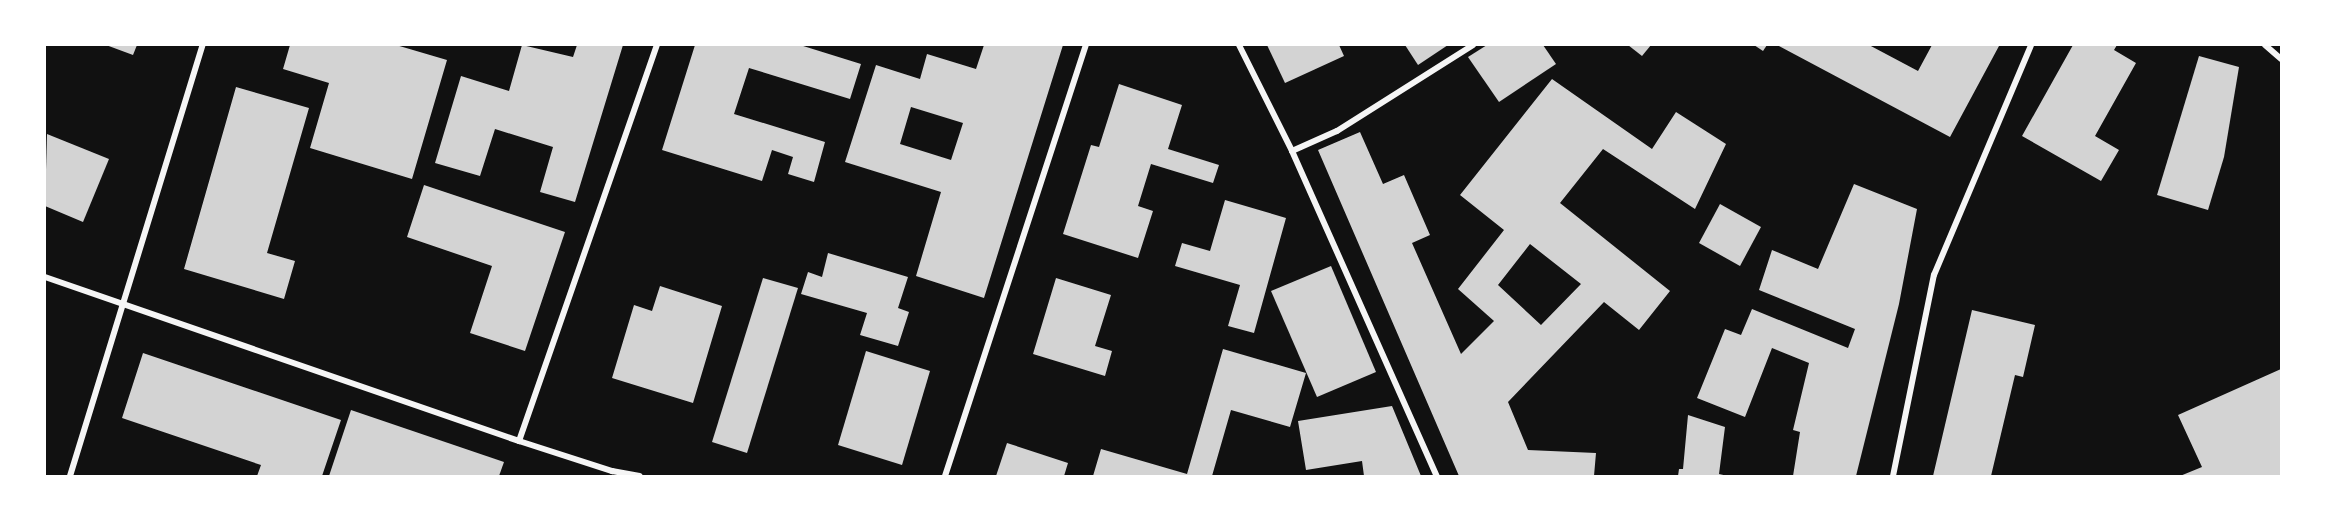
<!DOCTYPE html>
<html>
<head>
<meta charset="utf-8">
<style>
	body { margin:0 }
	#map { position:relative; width:2326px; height:521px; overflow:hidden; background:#111; font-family:"PT Serif",serif }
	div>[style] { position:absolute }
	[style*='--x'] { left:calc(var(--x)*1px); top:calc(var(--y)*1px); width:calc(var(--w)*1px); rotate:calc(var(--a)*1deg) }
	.building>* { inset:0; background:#d3d3d3 }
	.minor>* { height:6px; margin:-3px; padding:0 3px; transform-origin:3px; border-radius:3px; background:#f5f5f5 }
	span { translate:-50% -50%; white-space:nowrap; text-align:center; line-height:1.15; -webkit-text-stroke:4.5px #fff; paint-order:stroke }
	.frame { position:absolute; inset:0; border:46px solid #fff; pointer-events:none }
</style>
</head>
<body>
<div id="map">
	<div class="building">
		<div style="clip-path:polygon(106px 45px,137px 45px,133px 55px)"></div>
		<div style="clip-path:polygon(290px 45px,396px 45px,447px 60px,412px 179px,310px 148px,329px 83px,283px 69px)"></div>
		<div style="clip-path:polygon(522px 45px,573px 57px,577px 45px,623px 45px,575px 202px,540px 192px,553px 147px,495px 129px,480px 176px,435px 163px,461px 76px,509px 91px)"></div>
		<div style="clip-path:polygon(695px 45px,800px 45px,861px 64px,850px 99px,749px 68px,734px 114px,825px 142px,814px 182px,788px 174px,793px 157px,772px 150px,762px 181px,662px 150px)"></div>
		<div style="clip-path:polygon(evenodd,984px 45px,1063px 45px,984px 298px,916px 276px,941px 192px,845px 162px,876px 65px,920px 79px,927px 54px,976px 69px,984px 45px,911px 107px,963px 123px,951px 160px,900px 144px,911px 107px)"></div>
		<div style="clip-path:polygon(1267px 45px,1339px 45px,1344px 56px,1285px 83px)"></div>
		<div style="clip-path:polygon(1405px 45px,1448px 45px,1418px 65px)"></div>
		<div style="clip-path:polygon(1487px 45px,1543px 45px,1556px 64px,1499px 102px,1468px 57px)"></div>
		<div style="clip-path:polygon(1628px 45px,1651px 45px,1642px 56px)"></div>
		<div style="clip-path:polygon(1754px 45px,1767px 45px,1763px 51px)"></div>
		<div style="clip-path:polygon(1777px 45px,1869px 45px,1918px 71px,1932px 45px,1999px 46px,1950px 137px)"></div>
		<div style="clip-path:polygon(2073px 45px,2117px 45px,2114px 50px,2136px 63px,2095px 136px,2119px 150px,2101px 181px,2022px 136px)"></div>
		<div style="clip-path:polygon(2199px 56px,2239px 67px,2224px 157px,2208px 210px,2157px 195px)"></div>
		<div style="clip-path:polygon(evenodd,1552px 79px,1652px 149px,1676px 112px,1726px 144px,1695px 209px,1603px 149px,1560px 203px,1670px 291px,1639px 330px,1604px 302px,1508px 402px,1528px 450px,1596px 453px,1594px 476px,1459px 476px,1318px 150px,1360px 132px,1383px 184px,1404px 175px,1430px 235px,1412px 243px,1461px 354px,1494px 321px,1458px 289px,1504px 230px,1460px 195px,1552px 79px,1530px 244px,1581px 284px,1541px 325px,1498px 285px,1530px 244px)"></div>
		<div style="clip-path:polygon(1119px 84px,1182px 105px,1168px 149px,1219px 165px,1213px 183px,1151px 164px,1138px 206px,1153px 211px,1138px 258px,1063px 234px,1091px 145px,1099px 147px)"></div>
		<div style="clip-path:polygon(236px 87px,309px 108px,267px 253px,295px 261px,284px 299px,184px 269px)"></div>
		<div style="clip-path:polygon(47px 134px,109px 159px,83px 222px,45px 206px)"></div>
		<div style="clip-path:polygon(1854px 184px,1917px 209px,1899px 304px,1856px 476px,1793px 476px,1800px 432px,1793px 430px,1809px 363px,1772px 348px,1745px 417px,1697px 398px,1725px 329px,1741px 335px,1752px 309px,1848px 348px,1855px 329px,1759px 290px,1772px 250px,1818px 269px)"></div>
		<div style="clip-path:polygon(424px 185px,565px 232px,525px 351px,470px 333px,492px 266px,407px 237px)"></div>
		<div style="clip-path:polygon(1225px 200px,1286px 218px,1254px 333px,1228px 326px,1240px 285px,1175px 266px,1182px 243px,1210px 251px)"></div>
		<div style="clip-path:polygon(1720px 204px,1761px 227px,1740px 266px,1699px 243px)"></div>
		<div style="clip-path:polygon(828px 253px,908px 277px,898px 308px,909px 312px,898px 346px,860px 335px,867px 313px,801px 294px,808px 272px,822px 277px)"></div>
		<div style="clip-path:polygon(1331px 266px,1376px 372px,1317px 397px,1271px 291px)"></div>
		<div style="clip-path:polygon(763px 278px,798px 288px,747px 453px,712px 442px)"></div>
		<div style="clip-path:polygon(1056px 278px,1111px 295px,1095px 346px,1112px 351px,1105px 376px,1033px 354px)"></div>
		<div style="clip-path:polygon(660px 286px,722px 306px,693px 403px,612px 378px,634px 305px,652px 311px)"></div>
		<div style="clip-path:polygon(1972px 310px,2035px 325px,2023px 377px,2015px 375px,1991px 476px,1933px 476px)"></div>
		<div style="clip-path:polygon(1223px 349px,1306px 373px,1290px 427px,1231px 410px,1212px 476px,1093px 476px,1101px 449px,1187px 474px)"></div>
		<div style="clip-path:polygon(866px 351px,930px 371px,902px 465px,838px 445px)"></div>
		<div style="clip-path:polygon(143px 353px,341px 420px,322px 476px,257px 476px,261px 465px,122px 418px)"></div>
		<div style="clip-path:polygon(2281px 369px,2281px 476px,2180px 476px,2202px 467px,2178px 415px)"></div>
		<div style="clip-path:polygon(1392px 406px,1421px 476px,1364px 476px,1362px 461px,1306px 470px,1298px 421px)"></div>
		<div style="clip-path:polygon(351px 410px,504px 462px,499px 476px,329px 476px)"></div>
		<div style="clip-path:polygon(1688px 415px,1725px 427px,1719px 474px,1728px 476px,1678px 476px,1679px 469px,1683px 469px)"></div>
		<div style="clip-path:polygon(1007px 443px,1068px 463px,1064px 476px,996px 476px)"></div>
	</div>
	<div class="minor">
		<div style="--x:1239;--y:45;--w:119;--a:63.4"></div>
		<div style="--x:1292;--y:151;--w:356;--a:66"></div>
		<div style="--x:2265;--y:45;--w:21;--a:41"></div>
		<div style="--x:1292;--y:151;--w:49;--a:-24"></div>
		<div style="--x:1337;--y:131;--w:161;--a:-32.3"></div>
		<div style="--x:45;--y:277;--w:502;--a:19.09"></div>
		<div style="--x:519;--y:441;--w:98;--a:17.9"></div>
		<div style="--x:612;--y:471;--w:28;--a:10"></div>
		<div style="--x:519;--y:441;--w:419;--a:-70.8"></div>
		<div style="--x:70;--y:476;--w:451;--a:-72.9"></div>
		<div style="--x:945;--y:476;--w:453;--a:-71.9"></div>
		<div style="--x:1893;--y:476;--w:205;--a:-78.5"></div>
		<div style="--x:1934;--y:275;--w:250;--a:-67.1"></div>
	</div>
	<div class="frame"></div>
</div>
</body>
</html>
